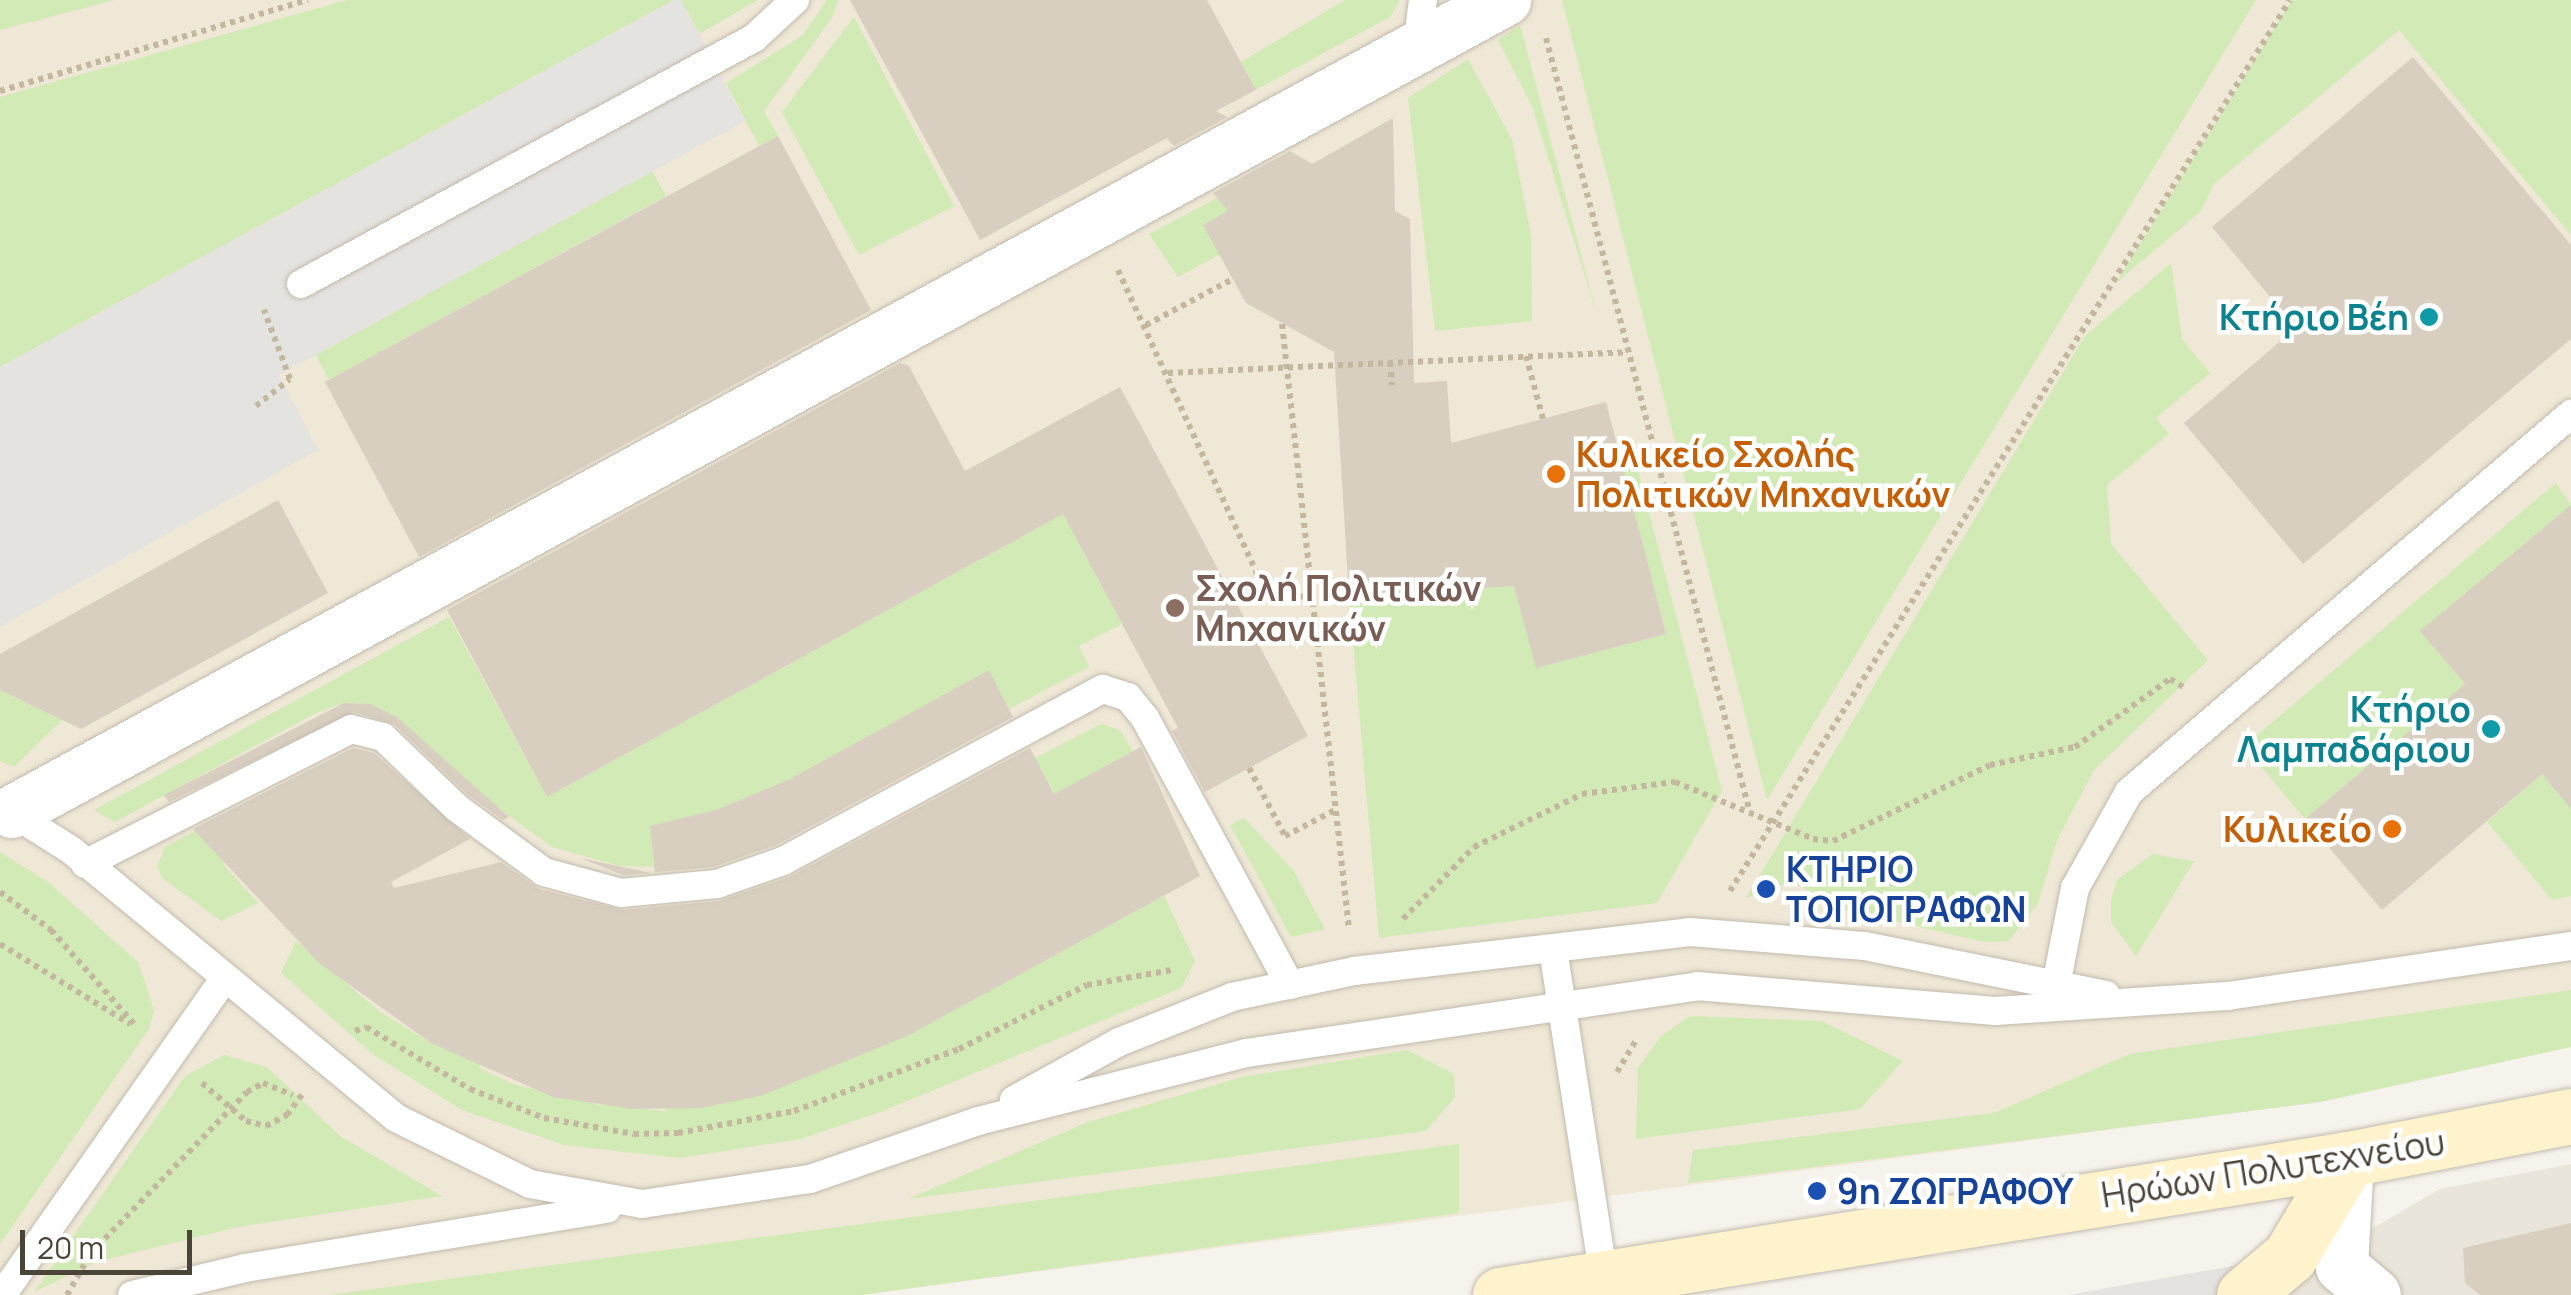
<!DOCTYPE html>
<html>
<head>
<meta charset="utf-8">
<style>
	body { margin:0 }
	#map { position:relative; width:2571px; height:1295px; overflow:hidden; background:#f6f3ec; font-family:Manrope,sans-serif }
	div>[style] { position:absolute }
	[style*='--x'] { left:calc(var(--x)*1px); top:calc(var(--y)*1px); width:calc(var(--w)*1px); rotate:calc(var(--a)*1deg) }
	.residential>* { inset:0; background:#eae5da }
	.education>* { inset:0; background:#efe8d6 }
	.green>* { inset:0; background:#d2eab5 }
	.parking>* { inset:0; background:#e5e3e0 }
	.building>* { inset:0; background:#d8cfc1 }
	.path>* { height:6px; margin-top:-3px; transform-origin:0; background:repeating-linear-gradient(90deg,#c4b79f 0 5px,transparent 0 10px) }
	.roads { filter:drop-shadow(0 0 2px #c2bbae) drop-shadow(0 0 2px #c2bbae) }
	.lane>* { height:28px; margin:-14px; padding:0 14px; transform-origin:14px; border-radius:14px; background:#fff }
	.street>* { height:52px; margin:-26px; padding:0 26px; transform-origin:26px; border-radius:26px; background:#fff }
	.secondary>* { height:55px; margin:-27.5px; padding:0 27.5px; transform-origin:27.5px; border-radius:27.5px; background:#fff3cd }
	.dots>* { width:28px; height:28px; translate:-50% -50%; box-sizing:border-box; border:5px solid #fff; border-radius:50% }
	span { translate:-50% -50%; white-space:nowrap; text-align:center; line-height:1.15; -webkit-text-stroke:9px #fff; paint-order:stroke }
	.culture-label { font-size:35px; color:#0d838f; font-weight:700 }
	.right { translate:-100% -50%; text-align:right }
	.food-label { font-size:35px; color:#c56008; font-weight:700 }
	.left { translate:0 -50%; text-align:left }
	.education-label { font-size:35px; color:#785e54; font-weight:700 }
	.transit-label { font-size:35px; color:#164399; font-weight:700 }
	.street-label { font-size:35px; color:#4b4439 }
	.scale { position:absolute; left:20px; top:1230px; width:172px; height:45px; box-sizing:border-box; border:5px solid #4b4439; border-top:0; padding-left:12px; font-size:30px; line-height:35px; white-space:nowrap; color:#4b4439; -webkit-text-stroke:8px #fff; paint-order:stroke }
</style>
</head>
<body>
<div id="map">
	<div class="residential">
		<div style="clip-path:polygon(2571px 1164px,2571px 1295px,2269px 1295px,2297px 1272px,2440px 1189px)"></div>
	</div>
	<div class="education">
		<div style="clip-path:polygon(0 0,2571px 0,2571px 1047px,2320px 1102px,861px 1295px,0 1295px)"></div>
	</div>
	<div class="green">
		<div style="clip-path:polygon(0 0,115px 0,0 30px)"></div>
		<div style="clip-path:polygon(347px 0,674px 0,0 367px,0 97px)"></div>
		<div style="clip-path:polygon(681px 0,758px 0,699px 34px)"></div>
		<div style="clip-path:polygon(827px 0,838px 0,832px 18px,764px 111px,778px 136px,759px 146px,726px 83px,802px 36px)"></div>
		<div style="clip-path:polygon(1345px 0,1400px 0,1390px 17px,1256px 90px,1241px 62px)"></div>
		<div style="clip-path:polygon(1562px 0,2256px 0,1767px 800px)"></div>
		<div style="clip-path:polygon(2292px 0,2571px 0,2571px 235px,2399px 30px,2214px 184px,2201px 211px,2116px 283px)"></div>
		<div style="clip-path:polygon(854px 17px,954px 206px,859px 255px,782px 112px)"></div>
		<div style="clip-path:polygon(1520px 25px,1597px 315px,1532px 106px,1498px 40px)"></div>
		<div style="clip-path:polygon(1468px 59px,1512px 140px,1531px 235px,1532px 321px,1435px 331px,1408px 98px)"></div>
		<div style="clip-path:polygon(652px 171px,666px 196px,329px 380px,316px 355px)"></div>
		<div style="clip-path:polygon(1217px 198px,1271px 227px,1178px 277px,1149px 234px)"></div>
		<div style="clip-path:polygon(2171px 263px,2182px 339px,2210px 373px,2156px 418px,2169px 434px,2107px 485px,2111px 544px,2208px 660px,2094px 770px,2057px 840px,2038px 903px,2009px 941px,1984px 942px,1834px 907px,1801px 886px,1785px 884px,1746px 898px,2085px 336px)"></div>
		<div style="clip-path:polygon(1634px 455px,1722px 791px,1657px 903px,1379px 938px,1349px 596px,1459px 589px,1506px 543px,1536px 668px,1666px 634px,1620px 459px)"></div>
		<div style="clip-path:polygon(2556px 483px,2571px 505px,2421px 631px,2465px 684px,2305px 819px,2244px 746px)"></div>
		<div style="clip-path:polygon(1063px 514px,1122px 624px,1079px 646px,1089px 667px,1009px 709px,988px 671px,790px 779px,716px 810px,655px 867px,619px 866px,552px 847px,468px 786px,397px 717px,371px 704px,344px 703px,316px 713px,115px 822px,94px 810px,449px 617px,547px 797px)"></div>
		<div style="clip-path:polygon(0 690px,62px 720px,14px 767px,0 761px)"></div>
		<div style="clip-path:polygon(1101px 724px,1120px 730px,1133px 752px,1055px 794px,1035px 758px)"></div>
		<div style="clip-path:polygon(2542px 774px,2571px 809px,2571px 896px,2552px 900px,2487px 822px)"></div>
		<div style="clip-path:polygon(233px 810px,259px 837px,223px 864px,258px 903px,221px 921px,162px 878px,157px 866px,165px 847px)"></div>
		<div style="clip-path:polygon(1244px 818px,1293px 870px,1325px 929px,1291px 937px,1230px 825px)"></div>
		<div style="clip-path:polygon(0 852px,48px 882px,138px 962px,154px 1011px,149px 1029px,0 1244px)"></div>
		<div style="clip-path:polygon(2152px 854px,2194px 861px,2136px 956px,2111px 922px,2111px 901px,2117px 880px)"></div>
		<div style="clip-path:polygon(1164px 896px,1195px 961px,1181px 988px,883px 1111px,801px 1139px,680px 1158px,564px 1145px,462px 1110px,371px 1053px,281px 973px,296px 941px,379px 1011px,431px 1043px,497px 1032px,479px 1068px,513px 1084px,595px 1104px,666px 1111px,666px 1065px,760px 1096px,934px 1021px)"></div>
		<div style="clip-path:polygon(2571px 990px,2571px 1047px,2320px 1102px,1688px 1183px,1693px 1150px,1994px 1113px,2130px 1054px)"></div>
		<div style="clip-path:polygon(1690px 1016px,1822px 1021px,1903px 1061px,1860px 1109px,1636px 1139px,1638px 1068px,1661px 1036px)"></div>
		<div style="clip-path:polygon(1407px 1050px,1454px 1074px,1455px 1097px,1426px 1131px,908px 1199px,1088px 1122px,1242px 1077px)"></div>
		<div style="clip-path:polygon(224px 1055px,267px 1067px,340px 1136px,442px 1196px,238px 1227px,96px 1262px,34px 1292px,185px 1076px)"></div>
		<div style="clip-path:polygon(1459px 1144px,1459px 1213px,861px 1295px,329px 1295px)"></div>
	</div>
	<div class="parking">
		<div style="clip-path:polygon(674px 0,681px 0,745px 121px,279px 375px,318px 450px,0 627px,0 367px)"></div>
		<div style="clip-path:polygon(2290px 1256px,2244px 1295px,2069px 1295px,2118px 1286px)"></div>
	</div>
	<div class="building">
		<div style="clip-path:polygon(850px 0,1207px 0,1256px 90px,1216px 111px,1227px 117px,1174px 146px,1167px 138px,980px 240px)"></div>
		<div style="clip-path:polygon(2413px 57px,2571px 245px,2571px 339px,2303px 564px,2184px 423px,2296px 328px,2212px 227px)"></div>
		<div style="clip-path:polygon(1393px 118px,1395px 211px,1410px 219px,1414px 383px,1447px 381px,1451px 443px,1606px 402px,1666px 634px,1536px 668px,1514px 586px,1349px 596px,1334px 352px,1246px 303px,1203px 225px,1228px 211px,1213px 193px,1290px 151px,1312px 164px)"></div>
		<div style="clip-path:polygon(778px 136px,871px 310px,419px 557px,325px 382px)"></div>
		<div style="clip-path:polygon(900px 363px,909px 366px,965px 471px,1120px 387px,1308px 736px,1205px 792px,1172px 731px,1178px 728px,1063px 514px,547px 797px,447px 610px)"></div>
		<div style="clip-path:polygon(278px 500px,328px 593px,81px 729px,0 690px,0 654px)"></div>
		<div style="clip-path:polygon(2571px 505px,2571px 809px,2542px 774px,2382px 910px,2305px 819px,2465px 684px,2420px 631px)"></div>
		<div style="clip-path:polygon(989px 670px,1013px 717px,776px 845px,713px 867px,655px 872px,650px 826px,716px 810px,790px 779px)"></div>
		<div style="clip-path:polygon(344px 703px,371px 704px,397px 717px,509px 817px,503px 820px,468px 795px,394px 724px,354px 712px,169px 802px,164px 795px)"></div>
		<div style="clip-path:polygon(1141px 747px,1200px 876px,907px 1036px,760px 1096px,701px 1108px,633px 1109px,553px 1097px,431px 1043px,319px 963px,193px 829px,353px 748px,374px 753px,470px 839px,391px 882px,394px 888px,501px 862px,539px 889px,623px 910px,719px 901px,789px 877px,1030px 748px,1054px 794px)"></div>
		<div style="clip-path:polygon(580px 858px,651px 873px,623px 875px)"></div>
		<div style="clip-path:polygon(2571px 1223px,2571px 1295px,2480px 1295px,2465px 1283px,2463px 1248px)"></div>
	</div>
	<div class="path">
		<div style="--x:1546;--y:38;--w:797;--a:75.25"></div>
		<div style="--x:0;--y:91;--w:321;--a:-16.5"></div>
		<div style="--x:1118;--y:270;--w:361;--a:65.4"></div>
		<div style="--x:1268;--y:598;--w:48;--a:-2.4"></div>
		<div style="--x:1282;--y:324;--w:609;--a:83.68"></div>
		<div style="--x:1146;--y:325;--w:98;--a:-27.9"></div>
		<div style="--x:1526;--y:356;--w:65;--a:74.9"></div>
		<div style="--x:1390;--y:362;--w:23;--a:85"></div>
		<div style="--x:1168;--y:373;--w:460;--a:-2.6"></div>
		<div style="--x:256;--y:406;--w:43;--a:-38.5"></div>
		<div style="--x:290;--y:379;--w:74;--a:-110.6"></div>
		<div style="--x:1249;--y:768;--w:77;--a:62.1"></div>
		<div style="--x:1285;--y:836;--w:59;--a:-27.4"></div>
		<div style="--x:1730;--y:891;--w:1052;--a:-57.85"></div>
		<div style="--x:0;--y:892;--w:64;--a:36.7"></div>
		<div style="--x:51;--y:930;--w:128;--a:48.5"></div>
		<div style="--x:1403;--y:919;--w:101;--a:-45.4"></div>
		<div style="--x:1474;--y:847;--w:120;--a:-26.1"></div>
		<div style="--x:1582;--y:794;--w:94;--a:-7.4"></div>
		<div style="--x:1675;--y:782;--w:149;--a:22.4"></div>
		<div style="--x:1813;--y:839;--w:20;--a:6"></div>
		<div style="--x:1833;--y:841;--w:174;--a:-25.8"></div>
		<div style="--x:1990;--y:765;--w:87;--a:-12"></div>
		<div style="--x:2075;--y:747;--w:117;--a:-35.6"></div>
		<div style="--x:2170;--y:679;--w:17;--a:31"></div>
		<div style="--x:0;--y:944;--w:153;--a:31.6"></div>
		<div style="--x:355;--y:1031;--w:12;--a:-20"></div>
		<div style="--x:366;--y:1027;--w:121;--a:30.8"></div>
		<div style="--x:470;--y:1089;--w:79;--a:21.4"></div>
		<div style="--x:544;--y:1118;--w:91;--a:10.1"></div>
		<div style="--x:634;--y:1134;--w:44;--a:-1.3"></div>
		<div style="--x:678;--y:1133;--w:118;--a:-10.7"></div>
		<div style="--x:794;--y:1111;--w:176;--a:-20.6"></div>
		<div style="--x:959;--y:1049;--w:143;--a:-26.6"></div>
		<div style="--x:1087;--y:985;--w:86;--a:-10"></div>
		<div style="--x:1617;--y:1072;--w:37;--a:-59"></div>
		<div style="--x:202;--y:1083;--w:58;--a:40.8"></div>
		<div style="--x:246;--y:1121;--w:21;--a:14"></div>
		<div style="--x:266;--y:1126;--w:24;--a:-28"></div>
		<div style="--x:287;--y:1115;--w:26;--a:-54"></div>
		<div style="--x:67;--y:1295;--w:48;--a:-60.3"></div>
		<div style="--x:91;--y:1253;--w:224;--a:-45.9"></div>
		<div style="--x:247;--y:1092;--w:18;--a:-29"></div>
		<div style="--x:263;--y:1083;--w:32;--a:22"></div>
	</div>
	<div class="roads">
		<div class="lane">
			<div style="--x:1417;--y:48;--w:48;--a:-82.9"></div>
			<div style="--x:301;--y:284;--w:515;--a:-28.5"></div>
			<div style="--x:754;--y:38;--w:56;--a:-42.8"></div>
			<div style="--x:6;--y:809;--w:77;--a:32.2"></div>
			<div style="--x:71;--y:850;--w:421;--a:39.5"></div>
			<div style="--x:396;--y:1118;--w:149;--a:26.2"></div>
			<div style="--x:530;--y:1184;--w:114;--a:10.1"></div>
			<div style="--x:642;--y:1204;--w:170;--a:-8.5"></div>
			<div style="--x:810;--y:1179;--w:178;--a:-19"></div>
			<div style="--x:978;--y:1121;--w:276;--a:-14.2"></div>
			<div style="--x:1246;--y:1053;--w:456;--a:-8.4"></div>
			<div style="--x:1697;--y:986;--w:299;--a:4.8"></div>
			<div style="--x:1995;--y:1011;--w:233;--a:-3.7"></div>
			<div style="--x:2228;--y:996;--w:347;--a:-8.3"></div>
			<div style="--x:85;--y:864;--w:298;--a:-26.9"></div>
			<div style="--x:351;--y:729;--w:33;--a:14"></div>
			<div style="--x:383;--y:737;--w:103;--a:43.8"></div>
			<div style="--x:457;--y:808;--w:108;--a:36.3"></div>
			<div style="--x:544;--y:872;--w:80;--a:15.3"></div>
			<div style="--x:621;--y:893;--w:96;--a:-5.4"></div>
			<div style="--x:717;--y:884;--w:70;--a:-19.2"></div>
			<div style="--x:783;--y:861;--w:363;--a:-28.3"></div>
			<div style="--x:1103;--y:689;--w:26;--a:18"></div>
			<div style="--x:1128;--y:697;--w:27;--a:51"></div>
			<div style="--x:1145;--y:718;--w:304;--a:61.5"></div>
			<div style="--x:1553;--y:949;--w:335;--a:81.2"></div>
			<div style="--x:2053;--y:1001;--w:115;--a:-79"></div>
			<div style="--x:2075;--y:888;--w:110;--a:-60.6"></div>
			<div style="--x:2129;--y:792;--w:582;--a:-40.54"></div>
			<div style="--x:1014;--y:1100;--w:120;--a:-28.9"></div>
			<div style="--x:1119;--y:1042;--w:122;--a:-21.7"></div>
			<div style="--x:1232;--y:997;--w:125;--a:-12"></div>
			<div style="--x:1354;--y:971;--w:338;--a:-6.6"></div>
			<div style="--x:1690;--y:932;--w:176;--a:4.6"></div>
			<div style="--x:1865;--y:946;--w:246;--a:11.5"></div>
			<div style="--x:2;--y:1295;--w:386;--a:-54.9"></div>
			<div style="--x:132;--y:1295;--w:116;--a:-13.4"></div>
			<div style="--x:245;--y:1268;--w:367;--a:-9.3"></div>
		</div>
		<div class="street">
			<div style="--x:12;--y:812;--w:1700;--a:-28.54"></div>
			<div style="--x:2348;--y:1159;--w:108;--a:93.2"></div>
			<div style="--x:2342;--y:1267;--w:43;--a:40.3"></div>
		</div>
		<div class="secondary">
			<div style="--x:1500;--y:1295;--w:859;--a:-9.11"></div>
			<div style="--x:2348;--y:1159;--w:227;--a:-10.9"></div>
			<div style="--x:2244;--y:1295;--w:60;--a:-40.3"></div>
			<div style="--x:2290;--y:1256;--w:113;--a:-59.1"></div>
		</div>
	</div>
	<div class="dots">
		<div style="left:2429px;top:317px;background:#0f9aa8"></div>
		<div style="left:1556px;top:474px;background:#e8710a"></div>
		<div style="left:1175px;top:608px;background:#8d6e63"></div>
		<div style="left:2491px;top:729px;background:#0f9aa8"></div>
		<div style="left:2392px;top:829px;background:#e8710a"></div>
		<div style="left:1766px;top:889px;background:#1a4fb4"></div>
		<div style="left:1817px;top:1191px;background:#1a4fb4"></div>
	</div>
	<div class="culture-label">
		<span class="right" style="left:2409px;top:317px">Κτήριο Βέη</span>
		<span class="right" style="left:2471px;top:729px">Κτήριο<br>Λαμπαδάριου</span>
	</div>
	<div class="food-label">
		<span class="left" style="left:1576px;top:474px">Κυλικείο Σχολής<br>Πολιτικών Μηχανικών</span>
		<span class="right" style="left:2372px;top:829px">Κυλικείο</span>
	</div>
	<div class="education-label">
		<span class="left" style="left:1195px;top:608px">Σχολή Πολιτικών<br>Μηχανικών</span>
	</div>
	<div class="transit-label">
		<span class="left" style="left:1786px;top:889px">ΚΤΗΡΙΟ<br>ΤΟΠΟΓΡΑΦΩΝ</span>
		<span class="left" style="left:1837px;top:1191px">9η ΖΩΓΡΑΦΟΥ</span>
	</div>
	<div class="street-label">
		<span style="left:2273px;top:1168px;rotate:-9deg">Ηρώων Πολυτεχνείου</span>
	</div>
	<div class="scale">20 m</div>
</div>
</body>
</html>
